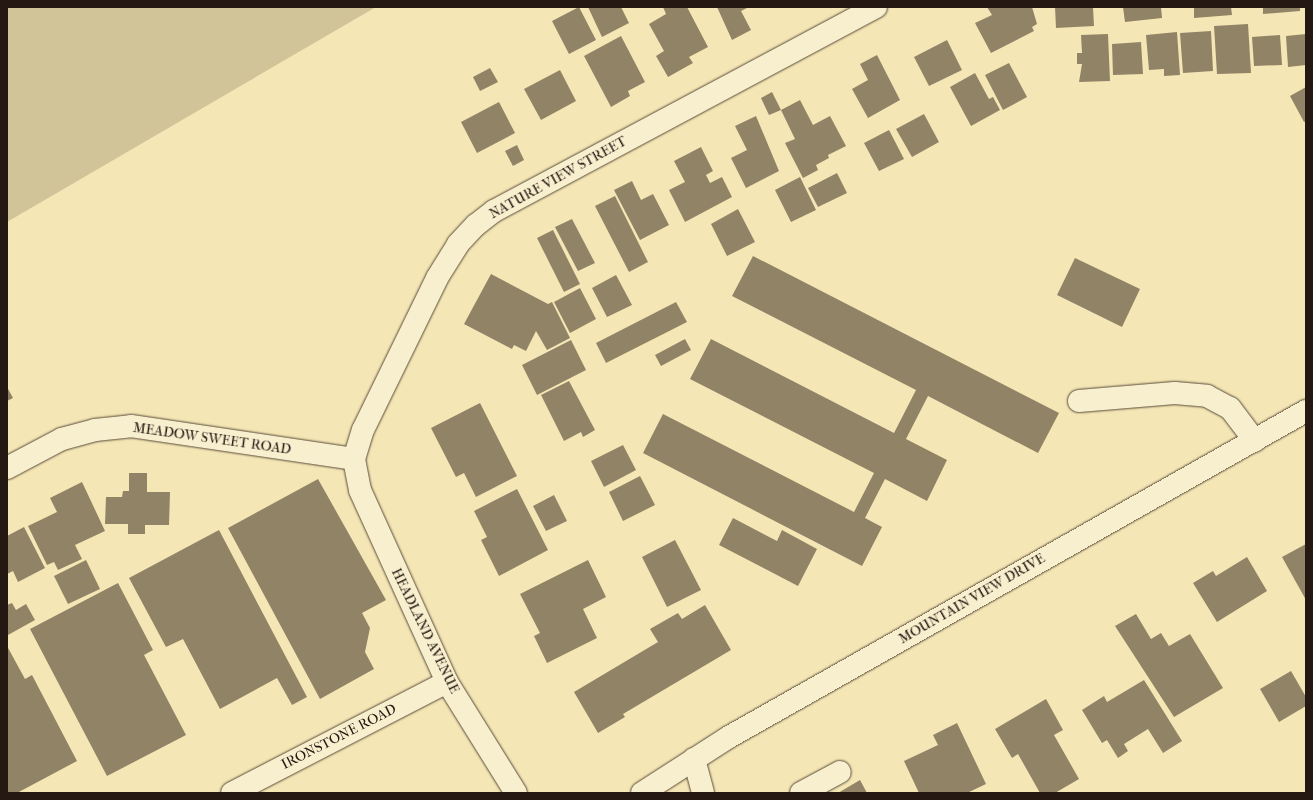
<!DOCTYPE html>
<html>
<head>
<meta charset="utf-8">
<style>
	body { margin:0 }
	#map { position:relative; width:1313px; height:800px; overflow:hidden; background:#f5e7b5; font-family:"IM FELL French Canon",serif }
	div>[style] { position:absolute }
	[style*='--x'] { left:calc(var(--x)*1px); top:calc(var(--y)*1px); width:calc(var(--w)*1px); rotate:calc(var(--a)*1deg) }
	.green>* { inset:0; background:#d2c499 }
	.building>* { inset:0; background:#918366 }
	.roads { filter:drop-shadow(0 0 1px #594b3a) drop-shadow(0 0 1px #594b3a) }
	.minor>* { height:22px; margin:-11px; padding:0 11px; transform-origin:11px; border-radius:11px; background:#f8efcf }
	span { translate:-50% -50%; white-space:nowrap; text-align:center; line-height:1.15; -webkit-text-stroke:4px #f8efcf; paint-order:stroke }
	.street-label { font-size:14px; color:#251711 }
	.frame { position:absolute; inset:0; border:8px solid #251711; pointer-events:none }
</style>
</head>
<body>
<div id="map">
	<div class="green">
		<div style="clip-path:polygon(7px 7px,376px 7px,7px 222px)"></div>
	</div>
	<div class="building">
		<div style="clip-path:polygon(579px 7px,596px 40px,569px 54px,552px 21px)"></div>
		<div style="clip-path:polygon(588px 7px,621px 7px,629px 23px,602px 37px)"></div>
		<div style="clip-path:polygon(663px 7px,687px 7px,708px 47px,689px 57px,693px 63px,668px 77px,656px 56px,664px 51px,649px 24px,666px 14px)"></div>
		<div style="clip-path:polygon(717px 7px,749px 7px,741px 11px,751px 30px,732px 40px)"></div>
		<div style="clip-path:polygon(987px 7px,1032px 7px,1037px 24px,1032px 27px,1034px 31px,991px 53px,975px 23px,992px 15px)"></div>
		<div style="clip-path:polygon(1055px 7px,1093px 7px,1094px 26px,1056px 28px)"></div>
		<div style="clip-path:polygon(1123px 7px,1161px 7px,1162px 18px,1125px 22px)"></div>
		<div style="clip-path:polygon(1194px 7px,1231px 7px,1232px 15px,1194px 18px)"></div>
		<div style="clip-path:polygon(1263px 7px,1300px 7px,1300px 11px,1263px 14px)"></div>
		<div style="clip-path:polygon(1248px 24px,1251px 73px,1217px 74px,1214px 26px)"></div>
		<div style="clip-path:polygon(1211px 31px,1213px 71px,1183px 73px,1180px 33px)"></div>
		<div style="clip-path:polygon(1177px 32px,1180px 75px,1164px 76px,1164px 69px,1149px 70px,1146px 35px)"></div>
		<div style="clip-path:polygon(1108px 34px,1110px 81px,1079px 82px,1082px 64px,1077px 64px,1077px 53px,1082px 53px,1081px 35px)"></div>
		<div style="clip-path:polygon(1306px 34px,1306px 65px,1288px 67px,1286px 36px)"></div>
		<div style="clip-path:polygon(1280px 35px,1282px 65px,1254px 66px,1252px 37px)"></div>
		<div style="clip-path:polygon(621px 36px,645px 82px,628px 91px,630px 96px,611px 107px,584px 56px)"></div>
		<div style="clip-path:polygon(947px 40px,962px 70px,929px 86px,914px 57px)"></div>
		<div style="clip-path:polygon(1141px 42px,1143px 74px,1113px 75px,1112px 44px)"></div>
		<div style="clip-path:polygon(877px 55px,900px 100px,868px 118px,852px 89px,868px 80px,860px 64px)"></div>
		<div style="clip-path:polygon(1009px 63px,1027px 97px,1003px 110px,985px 75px)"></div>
		<div style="clip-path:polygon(490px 68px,498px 82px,480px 91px,473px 77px)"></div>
		<div style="clip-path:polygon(560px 70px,576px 101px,541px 120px,524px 89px)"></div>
		<div style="clip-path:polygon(975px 73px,989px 99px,993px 97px,1000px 110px,971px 126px,950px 87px)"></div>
		<div style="clip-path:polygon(1306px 87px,1306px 121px,1304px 122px,1290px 96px)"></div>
		<div style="clip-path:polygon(772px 92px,781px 110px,769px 115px,761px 98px)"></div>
		<div style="clip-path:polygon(800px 100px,813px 125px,830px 116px,846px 146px,828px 155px,829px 158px,816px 165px,818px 170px,803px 178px,785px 143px,795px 139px,781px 110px)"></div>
		<div style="clip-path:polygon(499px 102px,515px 133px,477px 153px,461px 122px)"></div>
		<div style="clip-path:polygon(924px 114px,939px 142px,912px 157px,896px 129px)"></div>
		<div style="clip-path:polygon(756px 116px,779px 171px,746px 188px,731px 158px,747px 150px,735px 126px)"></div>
		<div style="clip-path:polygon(889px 130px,904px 159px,879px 171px,864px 143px)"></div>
		<div style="clip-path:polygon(517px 145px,524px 160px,513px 166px,505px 151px)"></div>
		<div style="clip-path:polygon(701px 147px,713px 171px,706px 175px,710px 183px,722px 177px,732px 197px,685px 222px,669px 190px,685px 182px,674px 161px)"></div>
		<div style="clip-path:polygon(837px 173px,847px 193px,818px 207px,808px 188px)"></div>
		<div style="clip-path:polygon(800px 177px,816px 210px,791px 222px,775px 190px)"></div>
		<div style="clip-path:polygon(632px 181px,641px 200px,653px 194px,669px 225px,640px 240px,614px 190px)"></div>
		<div style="clip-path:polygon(615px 196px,648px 262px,629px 272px,595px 206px)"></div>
		<div style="clip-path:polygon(738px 209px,755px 242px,727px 256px,711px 224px)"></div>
		<div style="clip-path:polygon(572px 219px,595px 263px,578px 271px,555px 227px)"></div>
		<div style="clip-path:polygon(553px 230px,580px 284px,564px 292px,537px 238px)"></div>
		<div style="clip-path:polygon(753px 256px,1059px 413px,1038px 453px,928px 396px,906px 439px,947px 460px,927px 501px,885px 479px,865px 518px,882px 527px,862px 566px,643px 453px,663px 414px,854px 512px,874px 473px,690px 379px,711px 339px,894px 433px,916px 390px,732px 296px)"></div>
		<div style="clip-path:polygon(1075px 258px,1140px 289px,1122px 327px,1057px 295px)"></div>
		<div style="clip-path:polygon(491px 274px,548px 304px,552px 302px,570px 338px,547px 350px,536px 331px,526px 351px,514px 345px,512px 349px,464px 324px)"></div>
		<div style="clip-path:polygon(616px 275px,632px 305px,607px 317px,592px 288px)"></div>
		<div style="clip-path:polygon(580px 288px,596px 319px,570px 333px,554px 302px)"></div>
		<div style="clip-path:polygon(676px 302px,687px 322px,606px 363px,596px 343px)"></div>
		<div style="clip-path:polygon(685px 339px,691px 350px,661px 366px,655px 355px)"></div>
		<div style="clip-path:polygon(571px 340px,586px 370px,537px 395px,522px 365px)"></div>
		<div style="clip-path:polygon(569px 381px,595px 430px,583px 437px,581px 432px,564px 441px,541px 395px)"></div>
		<div style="clip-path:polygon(7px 387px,13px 398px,7px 401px)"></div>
		<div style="clip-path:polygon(480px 403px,517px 476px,476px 497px,464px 473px,456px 477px,431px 428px)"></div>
		<div style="clip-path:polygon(623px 445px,636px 470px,604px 487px,591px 461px)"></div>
		<div style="clip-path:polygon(129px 473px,147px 473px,147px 492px,170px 492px,169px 525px,145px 525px,145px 534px,128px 534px,128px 524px,105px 524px,106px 497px,122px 497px,123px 491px,129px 491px)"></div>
		<div style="clip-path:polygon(640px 476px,655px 505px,623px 521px,609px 492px)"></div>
		<div style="clip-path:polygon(318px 479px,386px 600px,362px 613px,370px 628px,365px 652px,374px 669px,320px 699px,228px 528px)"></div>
		<div style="clip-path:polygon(82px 482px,105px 531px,75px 545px,82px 559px,58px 570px,54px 562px,47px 565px,28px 526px,57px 512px,50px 498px)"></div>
		<div style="clip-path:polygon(517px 489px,548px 550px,499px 576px,481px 540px,487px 537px,474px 511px)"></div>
		<div style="clip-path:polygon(554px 495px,567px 521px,546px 531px,533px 506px)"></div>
		<div style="clip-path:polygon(733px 518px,777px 541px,782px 530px,817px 549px,798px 586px,719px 545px)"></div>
		<div style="clip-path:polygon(24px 527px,45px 568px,18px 582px,13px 571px,7px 574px,7px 536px)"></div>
		<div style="clip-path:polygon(219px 530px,307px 697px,292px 705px,277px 678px,220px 709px,183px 639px,166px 647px,129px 578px)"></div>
		<div style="clip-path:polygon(675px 540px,701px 590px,667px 607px,642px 557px)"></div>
		<div style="clip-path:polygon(1306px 544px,1306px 600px,1282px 557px)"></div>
		<div style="clip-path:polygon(1247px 557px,1267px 591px,1217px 622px,1193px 583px,1213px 571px,1216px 576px)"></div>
		<div style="clip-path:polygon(86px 560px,100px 589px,68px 604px,54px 576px)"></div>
		<div style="clip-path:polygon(588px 560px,606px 597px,583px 609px,597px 638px,547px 663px,534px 636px,540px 633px,520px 594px)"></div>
		<div style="clip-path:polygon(118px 583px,153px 650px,144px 655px,186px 735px,107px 776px,30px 629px)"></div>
		<div style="clip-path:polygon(12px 603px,16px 610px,26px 604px,35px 620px,8px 635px,7px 605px)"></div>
		<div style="clip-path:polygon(705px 605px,731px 650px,623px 714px,625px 717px,598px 733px,574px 692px,658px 642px,650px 629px,678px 613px,682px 619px)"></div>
		<div style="clip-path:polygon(1136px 614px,1151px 639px,1161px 633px,1169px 646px,1190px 634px,1223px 688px,1174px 717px,1115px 626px)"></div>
		<div style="clip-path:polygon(7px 646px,25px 679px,32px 675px,77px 761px,17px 793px,7px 793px)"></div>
		<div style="clip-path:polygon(1291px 671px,1306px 697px,1306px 706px,1279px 722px,1260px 689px)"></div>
		<div style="clip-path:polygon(1144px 680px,1182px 741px,1163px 753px,1148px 729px,1124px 744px,1128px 751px,1118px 758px,1107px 740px,1102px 743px,1082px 710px,1104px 696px,1107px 702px)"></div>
		<div style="clip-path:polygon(1046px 699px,1063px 730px,1054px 735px,1079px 779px,1055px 793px,1040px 793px,1018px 754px,1012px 758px,995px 729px)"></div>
		<div style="clip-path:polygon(957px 723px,986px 784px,967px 793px,919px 793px,904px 761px,938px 745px,933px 735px)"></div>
		<div style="clip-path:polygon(860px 780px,867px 793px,838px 793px)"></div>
	</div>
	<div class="roads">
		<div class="minor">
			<div style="--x:1079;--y:401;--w:96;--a:-4.8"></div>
			<div style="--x:1175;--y:393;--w:32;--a:5"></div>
			<div style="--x:1207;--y:396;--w:26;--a:28"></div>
			<div style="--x:1230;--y:408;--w:41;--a:52.9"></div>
			<div style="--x:7;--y:468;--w:62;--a:-27.8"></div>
			<div style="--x:62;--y:439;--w:34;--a:-15"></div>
			<div style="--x:95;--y:430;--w:36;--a:-6"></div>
			<div style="--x:131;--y:426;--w:225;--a:8.4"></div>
			<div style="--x:694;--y:759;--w:35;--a:75"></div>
			<div style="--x:232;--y:793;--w:242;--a:-27.3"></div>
			<div style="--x:516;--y:793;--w:131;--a:-121.9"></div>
			<div style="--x:447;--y:682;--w:211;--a:-114.4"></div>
			<div style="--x:360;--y:490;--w:32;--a:-101"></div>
			<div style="--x:354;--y:459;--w:30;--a:-73"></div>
			<div style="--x:363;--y:430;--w:169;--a:-64"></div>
			<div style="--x:437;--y:278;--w:40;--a:-58"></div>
			<div style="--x:458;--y:244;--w:26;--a:-47"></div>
			<div style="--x:476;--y:225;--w:23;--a:-38"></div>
			<div style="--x:494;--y:211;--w:433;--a:-28.1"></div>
			<div style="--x:642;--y:793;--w:103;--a:-32.8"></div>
			<div style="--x:729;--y:737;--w:663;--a:-29.47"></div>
			<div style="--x:801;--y:793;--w:44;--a:-28.3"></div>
		</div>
	</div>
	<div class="street-label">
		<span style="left:558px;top:178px;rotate:-29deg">NATURE VIEW STREET</span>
		<span style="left:212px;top:439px;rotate:8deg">MEADOW SWEET ROAD</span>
		<span style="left:972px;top:599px;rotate:-30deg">MOUNTAIN VIEW DRIVE</span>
		<span style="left:425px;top:631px;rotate:64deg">HEADLAND AVENUE</span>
		<span style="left:339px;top:737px;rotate:-27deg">IRONSTONE ROAD</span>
	</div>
	<div class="frame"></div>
</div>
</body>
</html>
